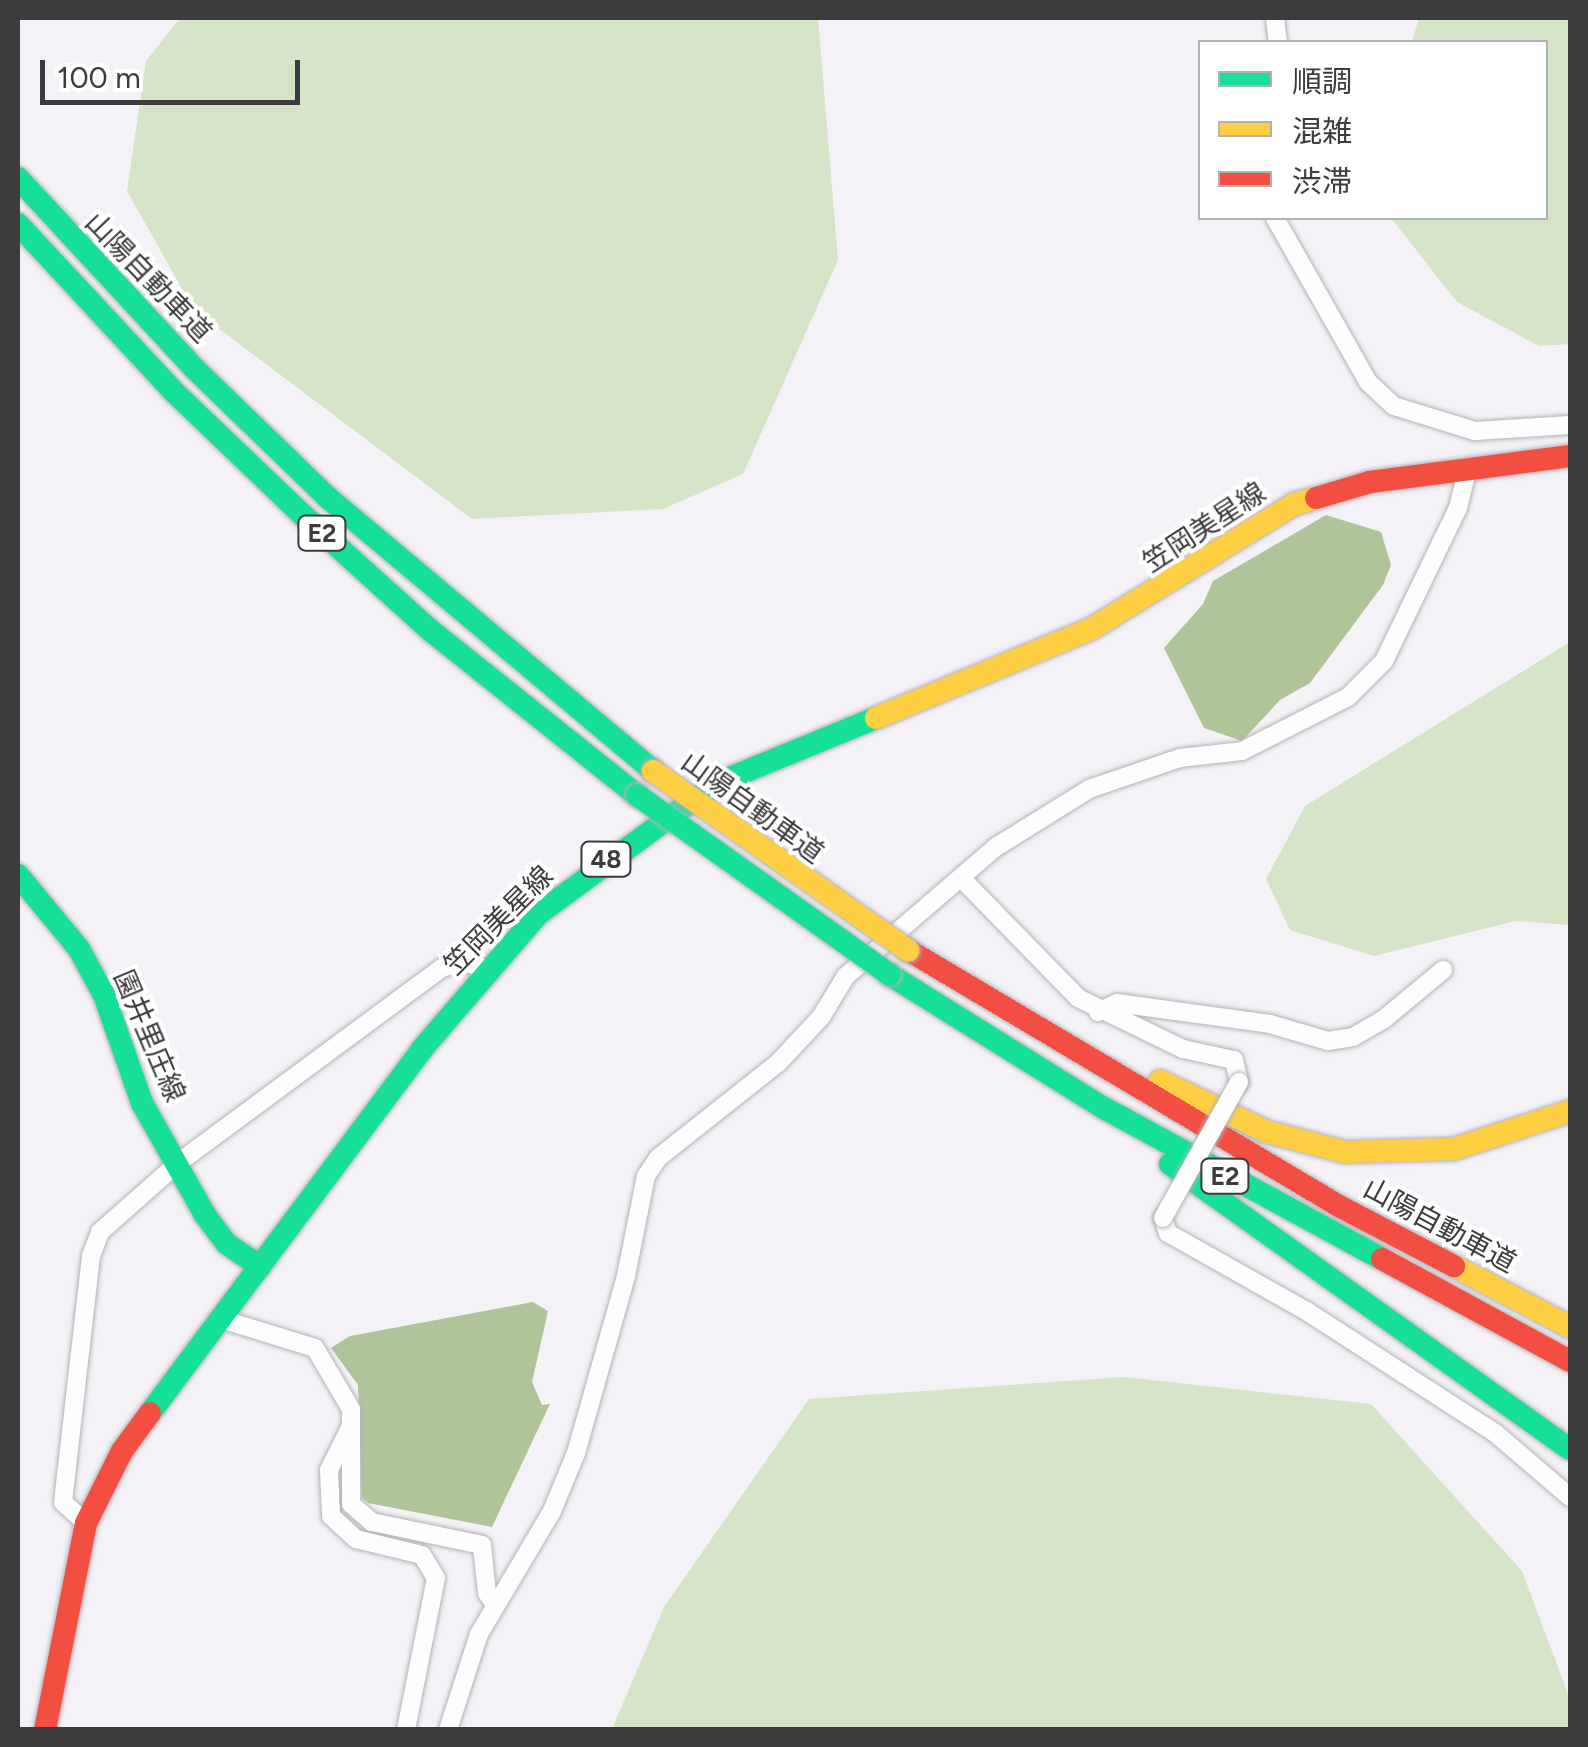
<!DOCTYPE html>
<html>
<head>
<meta charset="utf-8">
<style>
	body { margin:0 }
	#map { position:relative; width:1588px; height:1747px; overflow:hidden; background:#f4f2f7; font-family:Figtree,"Noto Sans JP",sans-serif }
	div>[style] { position:absolute }
	[style*='--x'] { left:calc(var(--x)*1px); top:calc(var(--y)*1px); width:calc(var(--w)*1px); rotate:calc(var(--a)*1deg) }
	.green>* { inset:0; background:#d5e3c7 }
	.water>* { inset:0; background:#b0c49a }
	.roads { filter:drop-shadow(0 0 2px #b4b2b6) drop-shadow(0 0 2px #b4b2b6) }
	.street>* { height:18px; margin:-9px; padding:0 9px; transform-origin:9px; border-radius:9px; background:#fdfdfe }
	.fast>* { height:22px; margin:-11px; padding:0 11px; transform-origin:11px; border-radius:11px; background:#16e098 }
	.slow>* { height:22px; margin:-11px; padding:0 11px; transform-origin:11px; border-radius:11px; background:#ffcf43 }
	.jam>* { height:22px; margin:-11px; padding:0 11px; transform-origin:11px; border-radius:11px; background:#f24e42 }
	.bridges { filter:drop-shadow(0 0 2px #b4b2b6) drop-shadow(0 0 2px #b4b2b6) }
	.street-bridge>* { height:18px; margin:-9px; padding:0 9px; transform-origin:9px; border-radius:9px; background:#fdfdfe }
	.fast-bridge>* { height:22px; margin:-11px; padding:0 11px; transform-origin:11px; border-radius:11px; background:#16e098 }
	.slow-bridge>* { height:22px; margin:-11px; padding:0 11px; transform-origin:11px; border-radius:11px; background:#ffcf43 }
	span { translate:-50% -50%; white-space:nowrap; text-align:center; line-height:1.15; -webkit-text-stroke:8px #fff; paint-order:stroke }
	.shield-label span { padding:2px 8px; background:#fff; border:2px solid; border-radius:8px; -webkit-text-stroke-width:0 }
	.shield-label { font-size:25px; color:#3c3b3e; font-weight:700 }
	.street-label { font-size:28px; color:#3c3b3e }
	.frame { position:absolute; inset:0; border:20px solid #3c3b3e; pointer-events:none }
	.legend { position:absolute; left:1198px; top:40px; width:350px; height:180px; box-sizing:border-box; background:#fff; border:2px solid #b1b1b2; margin:0; padding:12px 18px; list-style:none; font-size:30px; color:#3c3b3e }
	.legend li { display:flex; align-items:center; gap:20px; height:50px }
	.legend b { width:50px; border:2px solid #b1b1b2 }
	.scale { position:absolute; left:40px; top:60px; width:260px; height:45px; box-sizing:border-box; border:5px solid #3c3b3e; border-top:0; padding-left:12px; font-size:30px; line-height:35px; white-space:nowrap; color:#3c3b3e; -webkit-text-stroke:8px #fff; paint-order:stroke }
</style>
</head>
<body>
<div id="map">
	<div class="green">
		<div style="clip-path:polygon(180px 18px,818px 18px,838px 260px,743px 474px,663px 509px,472px 519px,194px 310px,127px 191px,146px 61px)"></div>
		<div style="clip-path:polygon(1419px 18px,1570px 18px,1570px 344px,1539px 346px,1457px 302px,1391px 218px,1546px 218px,1546px 42px,1412px 42px)"></div>
		<div style="clip-path:polygon(1570px 642px,1570px 925px,1516px 921px,1374px 956px,1290px 930px,1266px 879px,1305px 806px)"></div>
		<div style="clip-path:polygon(1124px 1377px,1371px 1404px,1522px 1571px,1570px 1699px,1570px 1729px,612px 1729px,664px 1607px,809px 1399px)"></div>
	</div>
	<div class="water">
		<div style="clip-path:polygon(1326px 515px,1381px 532px,1391px 565px,1383px 585px,1310px 683px,1280px 700px,1242px 741px,1204px 728px,1164px 648px,1203px 604px,1213px 581px)"></div>
		<div style="clip-path:polygon(533px 1302px,548px 1311px,532px 1382px,542px 1405px,550px 1404px,492px 1527px,368px 1503px,362px 1498px,358px 1385px,331px 1348px,350px 1336px)"></div>
	</div>
	<div class="roads">
		<div class="street">
			<div style="--x:1275;--y:18;--w:24;--a:83"></div>
			<div style="--x:1275;--y:218;--w:189;--a:60.4"></div>
			<div style="--x:1368;--y:382;--w:35;--a:43"></div>
			<div style="--x:1394;--y:406;--w:85;--a:17.2"></div>
			<div style="--x:1475;--y:431;--w:95;--a:-3.6"></div>
			<div style="--x:962;--y:879;--w:166;--a:45.7"></div>
			<div style="--x:1078;--y:998;--w:117;--a:25.9"></div>
			<div style="--x:1183;--y:1049;--w:52;--a:12.2"></div>
			<div style="--x:1234;--y:1060;--w:23;--a:77"></div>
			<div style="--x:1098;--y:1012;--w:21;--a:-25"></div>
			<div style="--x:1117;--y:1003;--w:154;--a:7.8"></div>
			<div style="--x:1270;--y:1024;--w:60;--a:16.3"></div>
			<div style="--x:1328;--y:1041;--w:25;--a:-9"></div>
			<div style="--x:1353;--y:1037;--w:36;--a:-30"></div>
			<div style="--x:1384;--y:1019;--w:77;--a:-39.7"></div>
			<div style="--x:1163;--y:1218;--w:16;--a:72"></div>
			<div style="--x:1168;--y:1233;--w:161;--a:29.4"></div>
			<div style="--x:1308;--y:1312;--w:223;--a:32.9"></div>
			<div style="--x:1495;--y:1433;--w:99;--a:40.5"></div>
			<div style="--x:221;--y:1319;--w:98;--a:17.1"></div>
			<div style="--x:315;--y:1348;--w:71;--a:59.5"></div>
			<div style="--x:351;--y:1409;--w:95;--a:90"></div>
			<div style="--x:351;--y:1504;--w:28;--a:41"></div>
			<div style="--x:372;--y:1522;--w:112;--a:11.8"></div>
			<div style="--x:482;--y:1545;--w:48;--a:84.1"></div>
			<div style="--x:487;--y:1593;--w:12;--a:55"></div>
			<div style="--x:350;--y:1428;--w:47;--a:116.6"></div>
			<div style="--x:329;--y:1470;--w:46;--a:87.5"></div>
			<div style="--x:331;--y:1516;--w:34;--a:43"></div>
			<div style="--x:356;--y:1539;--w:68;--a:13.6"></div>
			<div style="--x:422;--y:1555;--w:27;--a:59"></div>
			<div style="--x:436;--y:1578;--w:155;--a:101.2"></div>
			<div style="--x:86;--y:1523;--w:31;--a:-138"></div>
			<div style="--x:63;--y:1502;--w:248;--a:-83.5"></div>
			<div style="--x:91;--y:1256;--w:26;--a:-69"></div>
			<div style="--x:100;--y:1232;--w:104;--a:-41.5"></div>
			<div style="--x:178;--y:1163;--w:328;--a:-36.5"></div>
			<div style="--x:442;--y:968;--w:21;--a:-19"></div>
			<div style="--x:462;--y:961;--w:24;--a:19"></div>
			<div style="--x:448;--y:1730;--w:101;--a:-72.1"></div>
			<div style="--x:479;--y:1634;--w:143;--a:-59.3"></div>
			<div style="--x:552;--y:1511;--w:63;--a:-67.5"></div>
			<div style="--x:576;--y:1453;--w:184;--a:-74.2"></div>
			<div style="--x:626;--y:1276;--w:102;--a:-78.7"></div>
			<div style="--x:646;--y:1176;--w:22;--a:-56"></div>
			<div style="--x:658;--y:1158;--w:153;--a:-38.4"></div>
			<div style="--x:778;--y:1063;--w:63;--a:-46.9"></div>
			<div style="--x:821;--y:1017;--w:48;--a:-58.6"></div>
			<div style="--x:846;--y:976;--w:198;--a:-40.7"></div>
			<div style="--x:996;--y:847;--w:110;--a:-31.9"></div>
			<div style="--x:1089;--y:789;--w:96;--a:-18.8"></div>
			<div style="--x:1180;--y:758;--w:62;--a:-6.4"></div>
			<div style="--x:1242;--y:751;--w:119;--a:-27"></div>
			<div style="--x:1348;--y:697;--w:51;--a:-45"></div>
			<div style="--x:1384;--y:661;--w:170;--a:-64.2"></div>
			<div style="--x:1458;--y:508;--w:42;--a:-76.3"></div>
		</div>
		<div class="fast">
			<div style="--x:18;--y:178;--w:260;--a:47.2"></div>
			<div style="--x:195;--y:369;--w:184;--a:44.1"></div>
			<div style="--x:327;--y:497;--w:426;--a:40"></div>
			<div style="--x:18;--y:224;--w:228;--a:47.1"></div>
			<div style="--x:173;--y:391;--w:184;--a:43.7"></div>
			<div style="--x:306;--y:518;--w:167;--a:42.1"></div>
			<div style="--x:430;--y:630;--w:265;--a:38.6"></div>
			<div style="--x:18;--y:875;--w:96;--a:50.5"></div>
			<div style="--x:79;--y:949;--w:52;--a:61.5"></div>
			<div style="--x:104;--y:995;--w:114;--a:70.6"></div>
			<div style="--x:142;--y:1103;--w:129;--a:60.6"></div>
			<div style="--x:205;--y:1215;--w:36;--a:53"></div>
			<div style="--x:227;--y:1244;--w:40;--a:34"></div>
			<div style="--x:890;--y:975;--w:252;--a:31.9"></div>
			<div style="--x:1104;--y:1108;--w:316;--a:28.5"></div>
			<div style="--x:1170;--y:1164;--w:491;--a:35.5"></div>
			<div style="--x:150;--y:1413;--w:454;--a:-53.2"></div>
			<div style="--x:422;--y:1049;--w:178;--a:-49.3"></div>
			<div style="--x:538;--y:914;--w:220;--a:-36.3"></div>
			<div style="--x:715;--y:784;--w:174;--a:-22.3"></div>
		</div>
		<div class="slow">
			<div style="--x:876;--y:718;--w:233;--a:-22.5"></div>
			<div style="--x:1091;--y:629;--w:238;--a:-31.6"></div>
			<div style="--x:1294;--y:504;--w:23;--a:-15"></div>
			<div style="--x:1160;--y:1081;--w:119;--a:25.3"></div>
			<div style="--x:1268;--y:1132;--w:80;--a:14.6"></div>
			<div style="--x:1345;--y:1152;--w:109;--a:-1.6"></div>
			<div style="--x:1454;--y:1149;--w:122;--a:-18.1"></div>
			<div style="--x:1454;--y:1266;--w:131;--a:27.7"></div>
		</div>
		<div class="jam">
			<div style="--x:1316;--y:498;--w:56;--a:-16.5"></div>
			<div style="--x:1370;--y:482;--w:202;--a:-7.4"></div>
			<div style="--x:908;--y:950;--w:501;--a:30.71"></div>
			<div style="--x:1339;--y:1206;--w:130;--a:27.6"></div>
			<div style="--x:1382;--y:1259;--w:214;--a:28.5"></div>
			<div style="--x:45;--y:1730;--w:211;--a:-78.8"></div>
			<div style="--x:86;--y:1523;--w:80;--a:-63.4"></div>
			<div style="--x:122;--y:1451;--w:47;--a:-53.6"></div>
		</div>
	</div>
	<div class="bridges">
		<div class="street-bridge">
			<div style="--x:1163;--y:1218;--w:156;--a:-60.8"></div>
		</div>
		<div class="fast-bridge">
			<div style="--x:637;--y:795;--w:310;--a:35.4"></div>
		</div>
		<div class="slow-bridge">
			<div style="--x:653;--y:771;--w:312;--a:35.1"></div>
		</div>
	</div>
	<div class="shield-label">
		<span style="left:322px;top:533px">E2</span>
		<span style="left:606px;top:859px">48</span>
		<span style="left:1225px;top:1176px">E2</span>
	</div>
	<div class="street-label">
		<span style="left:149px;top:277px;rotate:46deg">山陽自動車道</span>
		<span style="left:1204px;top:527px;rotate:-33deg">笠岡美星線</span>
		<span style="left:753px;top:807px;rotate:36deg">山陽自動車道</span>
		<span style="left:498px;top:920px;rotate:-45deg">笠岡美星線</span>
		<span style="left:150px;top:1036px;rotate:67deg">園井里庄線</span>
		<span style="left:1440px;top:1225px;rotate:28deg">山陽自動車道</span>
	</div>
	<div class="frame"></div>
	<ul class="legend">
	<li><b style="height:12px;background:#16e098"></b>順調</li>
	<li><b style="height:12px;background:#ffcf43"></b>混雑</li>
	<li><b style="height:12px;background:#f24e42"></b>渋滞</li>
	</ul>
	<div class="scale">100 m</div>
</div>
</body>
</html>
